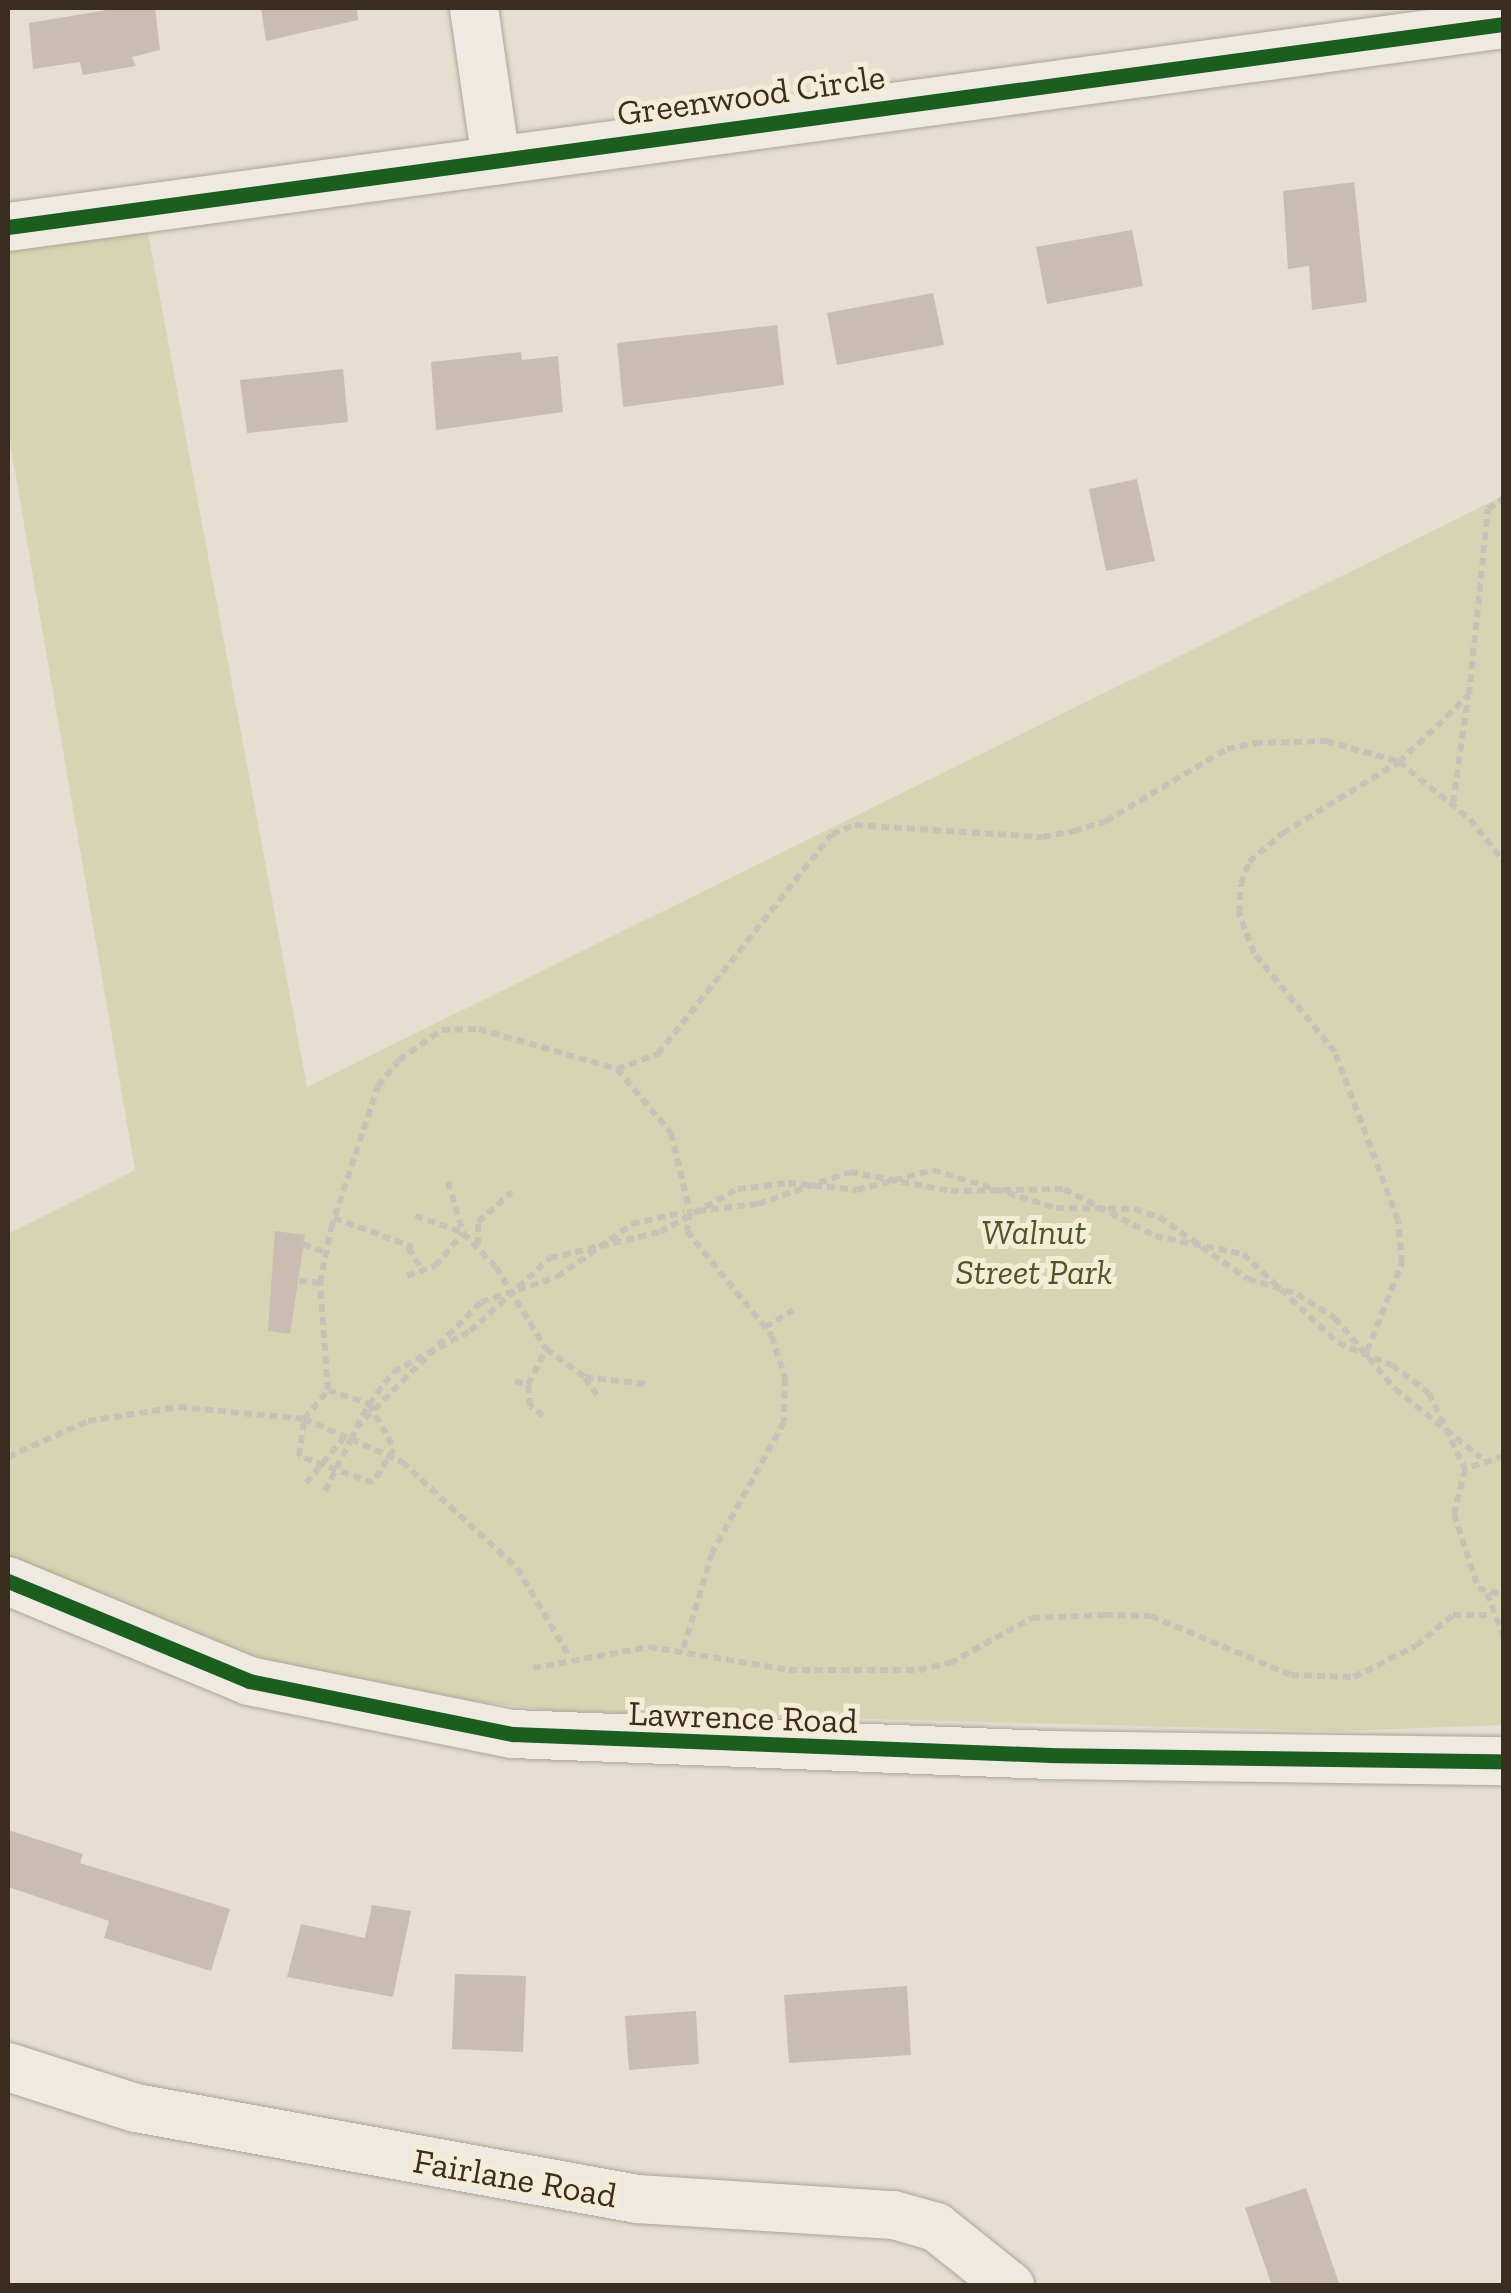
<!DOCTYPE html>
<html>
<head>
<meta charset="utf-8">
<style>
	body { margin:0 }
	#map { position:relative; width:1511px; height:2293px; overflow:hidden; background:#e6ded0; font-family:"Zilla Slab",serif }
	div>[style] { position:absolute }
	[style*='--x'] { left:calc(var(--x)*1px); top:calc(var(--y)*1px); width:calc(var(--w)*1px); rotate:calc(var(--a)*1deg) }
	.green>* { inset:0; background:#d6d4b3 }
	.building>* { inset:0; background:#c9bdb1 }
	.path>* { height:6px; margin-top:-3px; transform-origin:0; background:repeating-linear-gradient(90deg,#c7c1b8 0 8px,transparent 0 13px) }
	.roads { filter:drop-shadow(0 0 2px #aba499) drop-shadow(0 0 2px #aba499) }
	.minor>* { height:48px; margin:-24px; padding:0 24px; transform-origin:24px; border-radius:24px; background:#eeeae2 }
	.cycleway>* { height:15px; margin:-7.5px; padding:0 7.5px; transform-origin:7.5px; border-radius:7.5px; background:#1b5e20 }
	span { translate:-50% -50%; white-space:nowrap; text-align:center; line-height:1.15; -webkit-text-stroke:10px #f5ecd8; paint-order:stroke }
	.street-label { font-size:35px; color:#3b2c20 }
	.park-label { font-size:35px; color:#4c5728; font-style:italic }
	.frame { position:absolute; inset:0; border:10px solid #3b2c20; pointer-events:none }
</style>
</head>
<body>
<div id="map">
	<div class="green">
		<div style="clip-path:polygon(146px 223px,307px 1087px,1503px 496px,1503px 1725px,1338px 1731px,556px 1711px,403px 1692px,262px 1658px,144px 1622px,8px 1558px,8px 1234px,135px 1170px,8px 430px,8px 242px)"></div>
	</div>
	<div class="building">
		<div style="clip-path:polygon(119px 8px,155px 8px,160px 50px,132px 57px,136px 66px,83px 75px,80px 62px,33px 69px,29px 23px)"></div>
		<div style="clip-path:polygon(261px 8px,357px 8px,358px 20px,266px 41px)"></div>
		<div style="clip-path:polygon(1354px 182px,1367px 302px,1312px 310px,1309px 266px,1288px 269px,1283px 191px)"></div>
		<div style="clip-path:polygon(1132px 230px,1143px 286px,1047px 304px,1036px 247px)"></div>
		<div style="clip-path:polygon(933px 293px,944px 345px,837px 365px,827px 313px)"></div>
		<div style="clip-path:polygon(777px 325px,784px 385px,623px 407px,617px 343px)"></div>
		<div style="clip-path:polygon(521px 352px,522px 360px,558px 356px,563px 412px,436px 430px,431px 362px)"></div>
		<div style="clip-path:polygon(343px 369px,348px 422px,247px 433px,240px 380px)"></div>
		<div style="clip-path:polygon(1137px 479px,1155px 561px,1106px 571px,1089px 489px)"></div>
		<div style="clip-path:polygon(275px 1231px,305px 1235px,290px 1334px,268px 1331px)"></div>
		<div style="clip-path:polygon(8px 1830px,83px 1854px,80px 1863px,230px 1909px,211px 1971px,104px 1938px,109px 1921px,8px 1887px)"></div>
		<div style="clip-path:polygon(372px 1905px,411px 1911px,393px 1997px,287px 1977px,301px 1924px,365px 1938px)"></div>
		<div style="clip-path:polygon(455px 1974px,526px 1976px,523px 2052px,452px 2049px)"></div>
		<div style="clip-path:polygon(907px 1986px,911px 2055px,789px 2063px,784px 1995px)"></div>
		<div style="clip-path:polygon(696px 2011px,699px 2064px,629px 2070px,625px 2016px)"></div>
		<div style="clip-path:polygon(1306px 2188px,1340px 2286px,1272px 2286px,1245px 2208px)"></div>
	</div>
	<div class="path">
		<div style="--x:1453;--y:803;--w:108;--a:-82"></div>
		<div style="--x:617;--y:1069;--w:84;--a:49.8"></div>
		<div style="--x:671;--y:1133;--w:81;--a:76.5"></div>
		<div style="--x:690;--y:1212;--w:19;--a:99"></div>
		<div style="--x:687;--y:1231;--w:135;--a:51"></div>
		<div style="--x:772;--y:1336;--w:44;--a:72.8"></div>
		<div style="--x:785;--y:1378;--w:44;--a:91.3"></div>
		<div style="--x:784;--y:1422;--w:149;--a:118.8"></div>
		<div style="--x:712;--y:1553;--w:101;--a:106.6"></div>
		<div style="--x:448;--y:1182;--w:53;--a:73.6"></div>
		<div style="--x:463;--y:1233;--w:47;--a:45.9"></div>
		<div style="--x:496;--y:1267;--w:96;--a:58.6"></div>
		<div style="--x:546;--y:1349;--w:48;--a:35.7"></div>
		<div style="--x:585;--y:1377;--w:61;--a:6.5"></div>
		<div style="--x:698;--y:1211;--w:60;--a:-6.7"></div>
		<div style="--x:758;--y:1204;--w:97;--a:-19.2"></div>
		<div style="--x:850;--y:1172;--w:103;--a:10.7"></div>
		<div style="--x:951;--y:1191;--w:113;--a:-1"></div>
		<div style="--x:1064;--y:1189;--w:102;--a:27.3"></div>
		<div style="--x:1155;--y:1236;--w:90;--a:11.6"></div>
		<div style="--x:1243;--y:1254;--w:130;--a:43.1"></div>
		<div style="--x:1338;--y:1343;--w:58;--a:22.2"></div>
		<div style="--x:1392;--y:1365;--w:46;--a:37.1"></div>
		<div style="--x:1429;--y:1393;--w:84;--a:64.7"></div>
		<div style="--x:415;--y:1216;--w:50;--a:18.8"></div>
		<div style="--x:334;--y:1218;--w:84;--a:20.2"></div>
		<div style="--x:303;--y:1244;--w:25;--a:21"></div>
		<div style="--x:478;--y:1245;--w:23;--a:-90"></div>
		<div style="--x:478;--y:1222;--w:45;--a:-41.4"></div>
		<div style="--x:408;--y:1248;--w:27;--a:56"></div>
		<div style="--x:407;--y:1276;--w:30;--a:-20"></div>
		<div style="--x:435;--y:1266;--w:43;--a:-49.7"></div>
		<div style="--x:299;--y:1281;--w:21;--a:5"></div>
		<div style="--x:765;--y:1327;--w:33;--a:-31"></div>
		<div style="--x:1367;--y:1351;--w:95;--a:-68.3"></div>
		<div style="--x:1402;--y:1263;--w:43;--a:-95.3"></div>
		<div style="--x:1398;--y:1220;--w:179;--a:-110.6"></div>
		<div style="--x:1335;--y:1052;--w:128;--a:-129.3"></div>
		<div style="--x:1254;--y:953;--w:43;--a:-110.6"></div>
		<div style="--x:1239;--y:913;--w:29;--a:-86"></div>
		<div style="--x:1241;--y:884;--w:23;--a:-70"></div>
		<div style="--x:1249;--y:862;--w:45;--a:-40.5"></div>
		<div style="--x:1283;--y:833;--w:136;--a:-31.5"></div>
		<div style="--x:1399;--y:762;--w:91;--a:38.8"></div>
		<div style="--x:1470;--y:819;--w:55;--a:51.7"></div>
		<div style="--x:585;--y:1378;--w:21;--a:55"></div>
		<div style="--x:515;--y:1381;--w:14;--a:17"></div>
		<div style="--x:328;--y:1390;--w:43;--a:18.9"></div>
		<div style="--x:369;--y:1404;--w:38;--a:60"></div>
		<div style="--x:388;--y:1437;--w:13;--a:63"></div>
		<div style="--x:394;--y:1449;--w:40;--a:122"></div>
		<div style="--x:373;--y:1483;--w:79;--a:-160"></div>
		<div style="--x:299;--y:1456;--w:37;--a:-82"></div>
		<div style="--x:304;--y:1419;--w:51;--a:23.1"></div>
		<div style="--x:351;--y:1439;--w:39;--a:-63"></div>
		<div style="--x:369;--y:1404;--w:40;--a:-53"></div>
		<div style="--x:393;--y:1372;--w:87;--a:-28"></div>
		<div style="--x:470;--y:1331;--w:108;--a:-42.4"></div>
		<div style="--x:550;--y:1258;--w:113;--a:-13.3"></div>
		<div style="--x:660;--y:1232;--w:89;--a:-28.9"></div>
		<div style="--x:738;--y:1189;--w:50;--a:-6.8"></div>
		<div style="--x:788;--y:1183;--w:69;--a:5.8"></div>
		<div style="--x:857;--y:1190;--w:79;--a:-14.7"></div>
		<div style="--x:933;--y:1170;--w:129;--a:17.2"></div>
		<div style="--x:1056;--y:1208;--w:78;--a:0.7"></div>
		<div style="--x:1134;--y:1209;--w:26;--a:18"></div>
		<div style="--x:1159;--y:1217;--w:108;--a:34.9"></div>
		<div style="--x:1248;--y:1279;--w:51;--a:17"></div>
		<div style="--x:1297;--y:1294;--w:45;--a:32.3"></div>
		<div style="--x:1335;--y:1318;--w:93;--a:49.8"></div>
		<div style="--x:1395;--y:1389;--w:110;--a:38.7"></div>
		<div style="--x:543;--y:1416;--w:16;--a:-142"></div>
		<div style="--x:530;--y:1406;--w:21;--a:-95"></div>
		<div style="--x:528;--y:1385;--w:40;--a:-63.4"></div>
		<div style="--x:356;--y:1428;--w:177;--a:-45.2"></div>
		<div style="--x:481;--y:1302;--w:80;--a:-18.2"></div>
		<div style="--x:557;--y:1277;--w:92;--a:-35.2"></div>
		<div style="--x:632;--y:1224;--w:54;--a:-12.8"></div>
		<div style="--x:1504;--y:1456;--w:41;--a:161.6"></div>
		<div style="--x:1465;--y:1469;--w:46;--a:103.7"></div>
		<div style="--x:1454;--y:1514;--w:78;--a:72"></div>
		<div style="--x:1478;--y:1588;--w:27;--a:15"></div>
		<div style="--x:8;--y:1457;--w:88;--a:-24.2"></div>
		<div style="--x:88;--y:1421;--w:92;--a:-8.7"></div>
		<div style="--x:179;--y:1407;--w:126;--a:5.5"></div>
		<div style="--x:304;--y:1419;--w:38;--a:-50"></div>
		<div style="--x:328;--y:1390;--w:107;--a:-94.3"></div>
		<div style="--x:320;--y:1283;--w:56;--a:-78.7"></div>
		<div style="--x:331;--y:1228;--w:150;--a:-71.7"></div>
		<div style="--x:378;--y:1086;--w:33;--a:-51"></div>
		<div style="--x:399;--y:1060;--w:52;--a:-34.9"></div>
		<div style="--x:442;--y:1030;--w:37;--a:-2"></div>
		<div style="--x:479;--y:1029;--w:144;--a:16.2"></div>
		<div style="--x:617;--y:1069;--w:44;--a:-20.1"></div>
		<div style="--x:658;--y:1054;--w:280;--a:-51.7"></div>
		<div style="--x:832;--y:834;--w:25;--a:-21"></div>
		<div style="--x:855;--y:825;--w:188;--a:3.7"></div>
		<div style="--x:1043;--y:837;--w:32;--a:-11"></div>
		<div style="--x:1074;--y:831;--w:34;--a:-17"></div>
		<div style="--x:1106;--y:821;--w:141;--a:-30.8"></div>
		<div style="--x:1227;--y:749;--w:29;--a:-12"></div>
		<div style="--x:1255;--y:743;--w:71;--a:-1.6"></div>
		<div style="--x:1326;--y:741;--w:76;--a:16"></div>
		<div style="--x:1399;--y:762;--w:97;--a:-43.7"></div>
		<div style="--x:1469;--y:695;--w:187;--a:-84.2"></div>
		<div style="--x:1488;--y:509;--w:19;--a:-35"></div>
		<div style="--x:306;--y:1483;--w:62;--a:-50.2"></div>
		<div style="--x:325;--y:1491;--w:58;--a:-63.4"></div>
		<div style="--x:351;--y:1439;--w:56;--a:24.3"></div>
		<div style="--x:402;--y:1462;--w:156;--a:42.7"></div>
		<div style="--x:517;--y:1568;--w:102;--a:59.4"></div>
		<div style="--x:1487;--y:1593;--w:48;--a:69.3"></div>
		<div style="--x:533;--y:1668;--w:118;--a:-10.3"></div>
		<div style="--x:649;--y:1647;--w:142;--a:9.3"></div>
		<div style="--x:789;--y:1670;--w:130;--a:0"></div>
		<div style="--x:919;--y:1670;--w:32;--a:-13"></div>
		<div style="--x:950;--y:1663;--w:94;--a:-28.8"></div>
		<div style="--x:1032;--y:1618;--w:73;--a:-2.4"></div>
		<div style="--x:1105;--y:1615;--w:46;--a:1.2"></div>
		<div style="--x:1151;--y:1616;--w:152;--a:22.9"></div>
		<div style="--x:1291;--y:1675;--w:63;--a:1.8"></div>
		<div style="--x:1354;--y:1677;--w:69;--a:-26.6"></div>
		<div style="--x:1416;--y:1646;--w:48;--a:-40"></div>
		<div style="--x:1453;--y:1615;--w:37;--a:0"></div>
	</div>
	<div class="roads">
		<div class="minor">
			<div style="--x:474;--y:8;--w:154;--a:81.8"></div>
			<div style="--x:8;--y:227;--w:1510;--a:-7.73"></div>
			<div style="--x:8;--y:1581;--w:261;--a:22.5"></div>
			<div style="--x:249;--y:1681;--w:269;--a:11.4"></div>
			<div style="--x:513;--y:1734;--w:538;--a:2.24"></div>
			<div style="--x:1051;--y:1755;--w:453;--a:0.8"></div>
			<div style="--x:8;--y:2067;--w:134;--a:17.8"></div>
			<div style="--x:136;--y:2108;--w:509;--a:10.29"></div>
			<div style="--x:637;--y:2199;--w:257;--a:3.6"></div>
			<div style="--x:894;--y:2215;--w:44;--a:15.9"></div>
			<div style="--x:936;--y:2227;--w:95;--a:38.6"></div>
		</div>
	</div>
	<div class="cycleway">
		<div style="--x:8;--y:227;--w:1510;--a:-7.73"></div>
		<div style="--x:8;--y:1581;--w:261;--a:22.5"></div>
		<div style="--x:249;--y:1681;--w:269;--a:11.4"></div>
		<div style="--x:513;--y:1734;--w:538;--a:2.24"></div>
		<div style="--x:1051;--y:1755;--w:453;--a:0.8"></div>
	</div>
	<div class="street-label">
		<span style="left:751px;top:95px;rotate:-8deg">Greenwood Circle</span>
		<span style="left:743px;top:1717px;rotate:2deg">Lawrence Road</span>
		<span style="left:515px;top:2178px;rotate:10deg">Fairlane Road</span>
	</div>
	<div class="park-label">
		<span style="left:1034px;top:1252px">Walnut<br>Street Park</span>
	</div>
	<div class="frame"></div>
</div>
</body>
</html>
